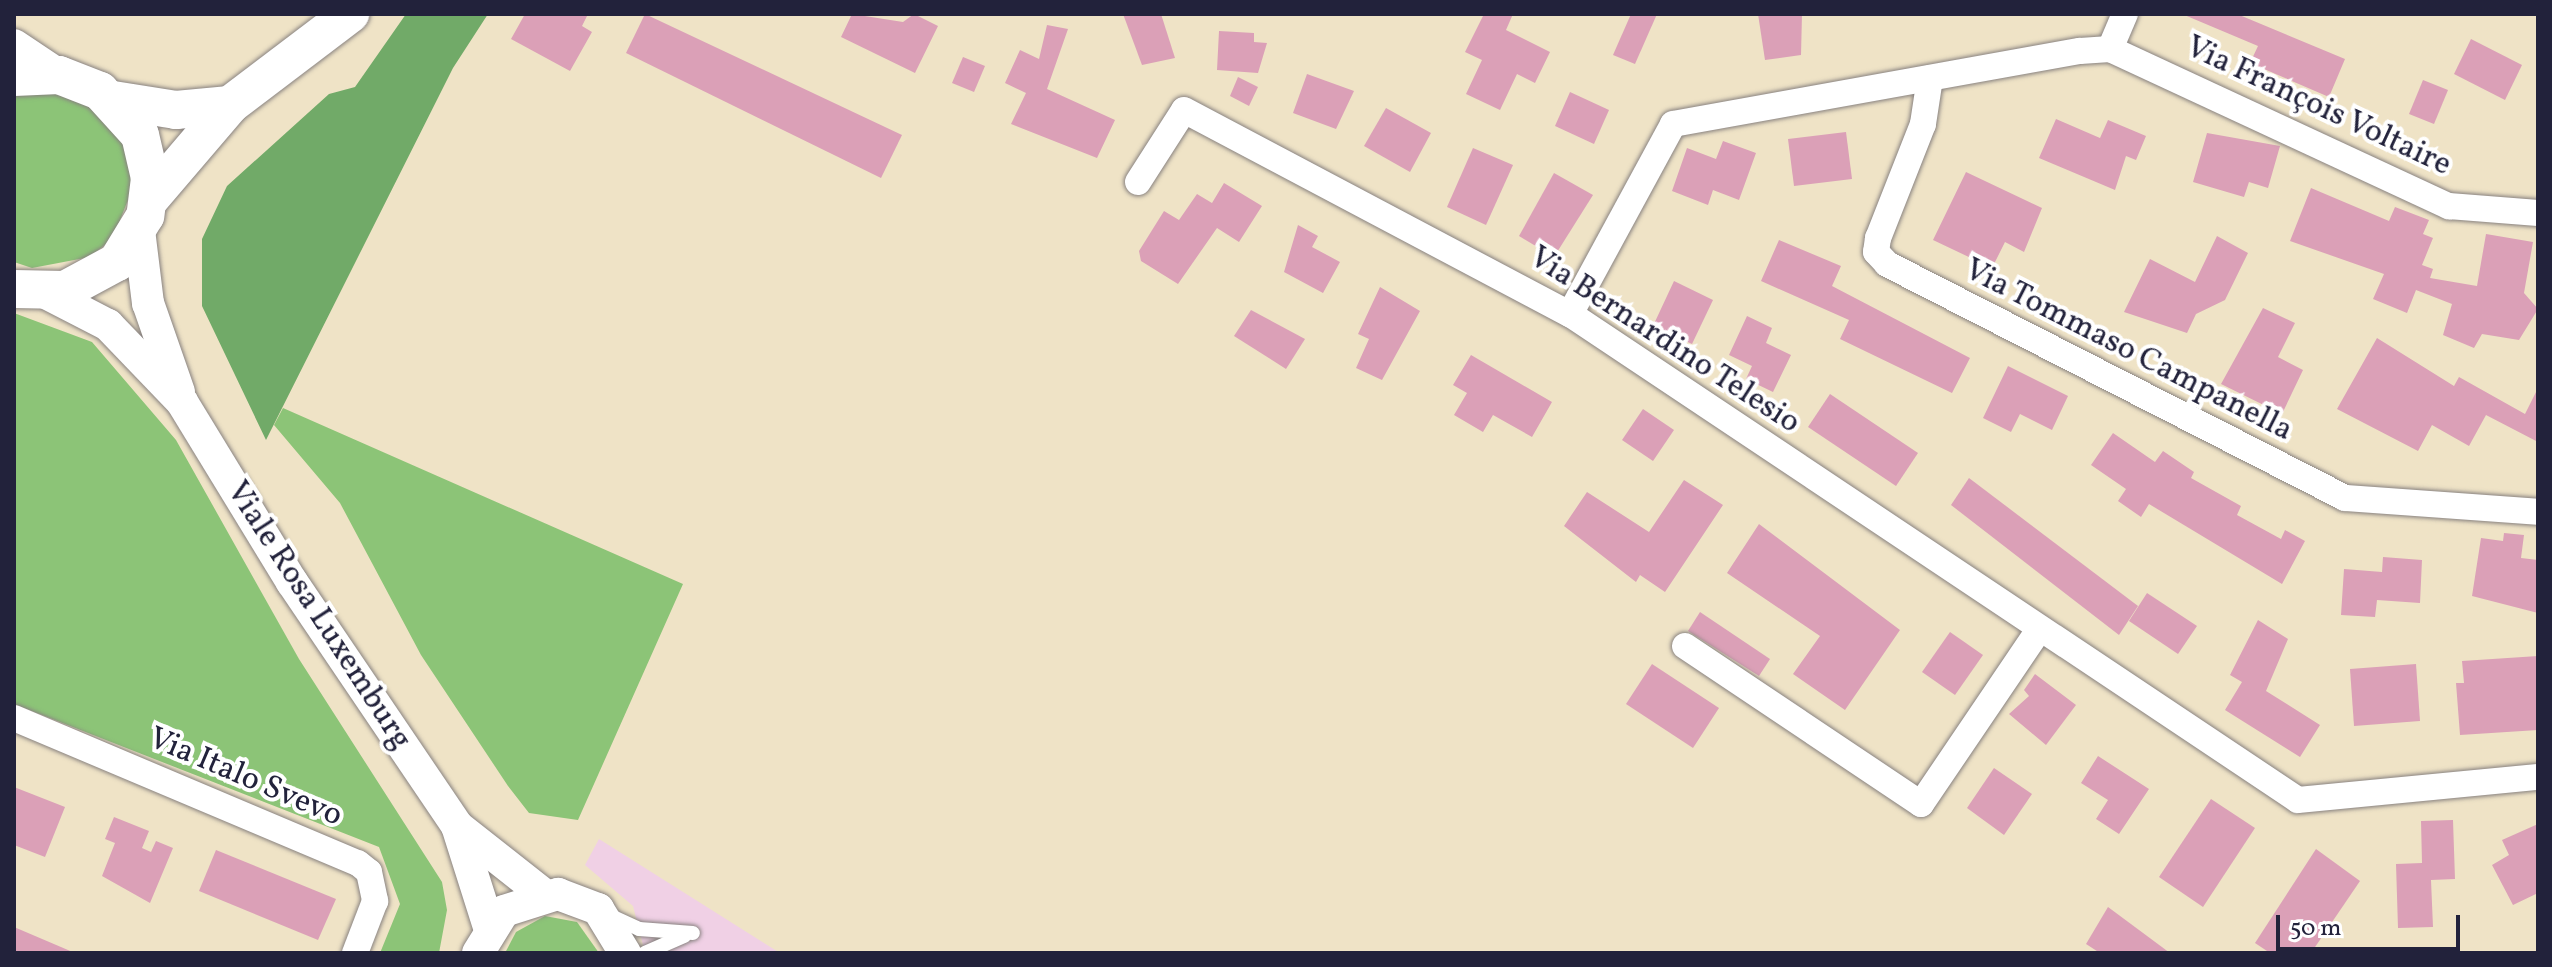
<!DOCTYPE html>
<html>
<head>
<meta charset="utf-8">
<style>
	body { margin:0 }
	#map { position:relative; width:2552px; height:967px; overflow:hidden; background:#efe3c6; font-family:Vollkorn,serif }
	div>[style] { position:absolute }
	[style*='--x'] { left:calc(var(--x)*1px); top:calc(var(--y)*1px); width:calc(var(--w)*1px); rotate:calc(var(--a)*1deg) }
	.built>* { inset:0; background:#f0d0e5 }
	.green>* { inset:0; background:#8cc477 }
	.forest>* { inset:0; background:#71aa68 }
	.building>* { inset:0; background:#dba0b7 }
	.roads { filter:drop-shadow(0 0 2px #888280) drop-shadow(0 0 2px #888280) }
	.service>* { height:14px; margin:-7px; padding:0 7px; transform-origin:7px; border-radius:7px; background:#fff }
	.minor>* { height:26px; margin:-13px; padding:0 13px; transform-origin:13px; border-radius:13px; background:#fff }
	.tertiary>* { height:32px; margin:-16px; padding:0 16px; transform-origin:16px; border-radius:16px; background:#fff }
	.secondary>* { height:38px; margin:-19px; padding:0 19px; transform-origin:19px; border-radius:19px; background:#fff }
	span { translate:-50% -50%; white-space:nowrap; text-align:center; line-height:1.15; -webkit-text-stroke:8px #fff; paint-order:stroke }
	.street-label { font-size:32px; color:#22223b }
	.frame { position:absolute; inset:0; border:16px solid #22223b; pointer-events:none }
	.scale { position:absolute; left:2276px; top:915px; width:184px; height:36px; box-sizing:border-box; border:4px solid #22223b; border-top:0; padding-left:10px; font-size:24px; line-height:28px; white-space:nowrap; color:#22223b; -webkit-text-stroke:6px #fff; paint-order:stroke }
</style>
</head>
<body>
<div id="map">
	<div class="built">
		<div style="clip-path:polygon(599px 839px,780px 953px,645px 953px,633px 906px,585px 865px)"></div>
	</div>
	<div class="green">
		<div style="clip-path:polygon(68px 91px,118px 125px,135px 182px,113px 238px,90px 257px,32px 268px,14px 262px,14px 95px)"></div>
		<div style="clip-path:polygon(14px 313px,92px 342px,176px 440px,299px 659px,442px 882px,447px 910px,439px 953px,380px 953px,400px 904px,379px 847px,14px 704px)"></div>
		<div style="clip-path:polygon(283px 408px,683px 584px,578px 820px,529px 813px,508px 786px,421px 655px,340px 503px,274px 425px)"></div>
		<div style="clip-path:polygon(545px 916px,577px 922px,599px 953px,505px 953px,516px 932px)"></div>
	</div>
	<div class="forest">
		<div style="clip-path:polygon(406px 14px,488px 14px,453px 68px,266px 440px,202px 306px,202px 239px,227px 186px,329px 94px,355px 87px)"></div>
	</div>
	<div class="building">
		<div style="clip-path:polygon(525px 14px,588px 14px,582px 26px,592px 32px,570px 71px,511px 39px)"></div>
		<div style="clip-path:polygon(645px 14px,902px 135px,881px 178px,626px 53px)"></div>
		<div style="clip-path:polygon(852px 14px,903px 22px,914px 14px,938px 26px,915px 73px,841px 37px)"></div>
		<div style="clip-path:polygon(1123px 14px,1161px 14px,1175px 58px,1142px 65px)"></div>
		<div style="clip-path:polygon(1484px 14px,1513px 14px,1506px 30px,1550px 52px,1535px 83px,1517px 74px,1500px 110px,1466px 94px,1482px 60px,1465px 52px)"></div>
		<div style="clip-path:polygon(1631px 14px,1657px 14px,1635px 64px,1613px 55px)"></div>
		<div style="clip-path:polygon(1758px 14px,1802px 14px,1801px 55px,1765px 60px)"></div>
		<div style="clip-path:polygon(2182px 14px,2237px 14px,2345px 59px,2329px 97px,2250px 63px,2258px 46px)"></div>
		<div style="clip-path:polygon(1047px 25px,1068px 29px,1047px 89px,1115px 120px,1097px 158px,1011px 124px,1026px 93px,1005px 83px,1020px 50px,1039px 59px)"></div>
		<div style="clip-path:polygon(1219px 31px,1254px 33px,1254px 42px,1267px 43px,1258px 73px,1217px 70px)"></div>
		<div style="clip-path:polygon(2471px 39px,2522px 65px,2505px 100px,2454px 74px)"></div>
		<div style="clip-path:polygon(963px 57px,985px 66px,974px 92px,952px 83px)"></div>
		<div style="clip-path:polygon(1307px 74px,1354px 91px,1336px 129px,1293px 113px)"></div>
		<div style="clip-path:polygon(1238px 77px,1258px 87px,1249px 106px,1230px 96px)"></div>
		<div style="clip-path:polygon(2423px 80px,2448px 90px,2434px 124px,2409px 114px)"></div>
		<div style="clip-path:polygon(1570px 92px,1609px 110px,1594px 144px,1555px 126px)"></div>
		<div style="clip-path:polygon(1386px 108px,1431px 133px,1410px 172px,1364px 146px)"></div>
		<div style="clip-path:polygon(2056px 119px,2100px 138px,2108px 120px,2146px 136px,2136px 160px,2126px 156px,2115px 190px,2039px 158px)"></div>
		<div style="clip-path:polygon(1846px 132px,1852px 179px,1794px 186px,1788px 139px)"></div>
		<div style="clip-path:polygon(2207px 133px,2280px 146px,2268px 188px,2249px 182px,2244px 197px,2193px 182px)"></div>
		<div style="clip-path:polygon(1723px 141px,1756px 153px,1739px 200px,1713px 190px,1708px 205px,1672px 191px,1687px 148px,1716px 159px)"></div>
		<div style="clip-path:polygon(1473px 148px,1513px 165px,1486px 225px,1447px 207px)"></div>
		<div style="clip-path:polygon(1966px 172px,2042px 208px,2024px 252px,2005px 242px,1992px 268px,1933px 240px)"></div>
		<div style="clip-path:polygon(1554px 173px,1593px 195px,1554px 257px,1519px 236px)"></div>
		<div style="clip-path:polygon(1224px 183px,1262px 206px,1239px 242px,1217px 228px,1178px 284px,1141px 261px,1139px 251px,1164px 211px,1179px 220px,1197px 194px,1212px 203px)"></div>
		<div style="clip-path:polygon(2311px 188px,2389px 221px,2395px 207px,2429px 220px,2423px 234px,2433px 238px,2422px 265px,2433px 269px,2430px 278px,2477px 286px,2486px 234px,2533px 242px,2524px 293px,2538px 309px,2519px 340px,2482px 334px,2474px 348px,2443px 335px,2452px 304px,2416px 290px,2407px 313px,2373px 299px,2384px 274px,2290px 241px)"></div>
		<div style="clip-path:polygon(1298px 225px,1318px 236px,1312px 247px,1340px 262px,1323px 293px,1284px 272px)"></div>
		<div style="clip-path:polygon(2217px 236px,2248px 253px,2225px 300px,2196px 314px,2187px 333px,2124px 312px,2150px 259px,2195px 282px)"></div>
		<div style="clip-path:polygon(1779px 240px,1841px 266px,1832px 286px,1970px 358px,1952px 393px,1840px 339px,1849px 320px,1761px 281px)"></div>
		<div style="clip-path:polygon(1674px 281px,1713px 300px,1692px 344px,1653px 326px)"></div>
		<div style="clip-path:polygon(1380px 287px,1420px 311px,1382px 380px,1356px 368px,1369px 339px,1358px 334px)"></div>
		<div style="clip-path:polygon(2263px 308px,2295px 323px,2278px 357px,2303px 370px,2282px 414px,2221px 384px)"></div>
		<div style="clip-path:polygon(1251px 310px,1305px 339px,1286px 369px,1234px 336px)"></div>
		<div style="clip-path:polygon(1747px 316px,1772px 328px,1766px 343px,1791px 355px,1773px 392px,1746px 379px,1752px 366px,1729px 355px)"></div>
		<div style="clip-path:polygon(2377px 338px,2454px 386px,2459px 377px,2525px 414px,2538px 388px,2538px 442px,2486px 415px,2469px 446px,2432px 425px,2418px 451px,2337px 409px)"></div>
		<div style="clip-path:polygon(1471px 355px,1552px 402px,1532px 437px,1493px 415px,1483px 432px,1454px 415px,1467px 393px,1453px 385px)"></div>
		<div style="clip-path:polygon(2008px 366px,2068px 396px,2052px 430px,2020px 414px,2011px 432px,1983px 418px)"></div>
		<div style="clip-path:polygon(1830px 394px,1918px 453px,1896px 486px,1808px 427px)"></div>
		<div style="clip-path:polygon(1643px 409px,1674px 430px,1653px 461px,1622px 440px)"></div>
		<div style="clip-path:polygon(2113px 433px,2155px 462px,2163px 451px,2194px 472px,2191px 478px,2241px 506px,2237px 515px,2281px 539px,2285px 530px,2305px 541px,2282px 584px,2149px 504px,2141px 517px,2118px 501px,2126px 489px,2091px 465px)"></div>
		<div style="clip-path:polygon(1969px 478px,2138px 606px,2119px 635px,1951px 505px)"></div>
		<div style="clip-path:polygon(1684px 480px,1723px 505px,1665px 592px,1640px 575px,1636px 582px,1564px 526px,1587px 492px,1649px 532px)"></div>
		<div style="clip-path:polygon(1759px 524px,1900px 630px,1845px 710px,1793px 674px,1820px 636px,1727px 573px)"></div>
		<div style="clip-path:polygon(2504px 533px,2524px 535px,2521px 558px,2538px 560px,2538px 613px,2472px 596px,2481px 538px,2503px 541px)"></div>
		<div style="clip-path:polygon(2383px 557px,2422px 560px,2420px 603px,2377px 600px,2375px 617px,2341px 615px,2344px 569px,2382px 572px)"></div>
		<div style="clip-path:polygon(2147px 593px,2197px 626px,2178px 654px,2129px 621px)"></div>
		<div style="clip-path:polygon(1700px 612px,1770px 659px,1759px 676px,1688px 631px)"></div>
		<div style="clip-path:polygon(2258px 620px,2288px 639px,2266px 691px,2320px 725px,2300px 757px,2225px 710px,2242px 682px,2230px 675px)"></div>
		<div style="clip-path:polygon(1950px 632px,1983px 655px,1955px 695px,1922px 672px)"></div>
		<div style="clip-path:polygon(2538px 656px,2538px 730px,2460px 735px,2456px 683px,2464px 683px,2462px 661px)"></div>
		<div style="clip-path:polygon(1652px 664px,1719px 708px,1693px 748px,1626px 704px)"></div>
		<div style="clip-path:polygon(2416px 664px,2420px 721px,2354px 726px,2350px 669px)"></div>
		<div style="clip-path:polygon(2035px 674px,2076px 705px,2046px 745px,2009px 714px,2029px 696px,2024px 690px)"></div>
		<div style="clip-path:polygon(2098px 756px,2149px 789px,2119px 834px,2096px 819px,2108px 800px,2081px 783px)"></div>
		<div style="clip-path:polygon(1994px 768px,2032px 794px,2004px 835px,1967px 808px)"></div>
		<div style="clip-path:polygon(14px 787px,65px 807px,45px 857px,14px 845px)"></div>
		<div style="clip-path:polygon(2211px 799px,2255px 828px,2203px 907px,2159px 877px)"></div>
		<div style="clip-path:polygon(114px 817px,149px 831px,142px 848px,151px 852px,156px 841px,173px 848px,150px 903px,102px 876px,115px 843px,105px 839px)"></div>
		<div style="clip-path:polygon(2453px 820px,2455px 879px,2431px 880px,2433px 927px,2398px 928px,2396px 864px,2422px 863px,2421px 821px)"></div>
		<div style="clip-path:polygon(2538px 824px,2538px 893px,2513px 905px,2492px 865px,2509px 855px,2502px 840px)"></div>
		<div style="clip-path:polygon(2316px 849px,2360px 881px,2311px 953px,2270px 953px,2255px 943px)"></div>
		<div style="clip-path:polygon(216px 850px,336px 899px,318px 940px,199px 891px)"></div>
		<div style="clip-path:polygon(2108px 907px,2170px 953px,2100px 953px,2086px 944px)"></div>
		<div style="clip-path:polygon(14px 927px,75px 953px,14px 953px)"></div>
	</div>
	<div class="roads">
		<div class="service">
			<div style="--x:609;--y:915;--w:33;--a:25"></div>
			<div style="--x:639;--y:929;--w:54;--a:4.2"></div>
			<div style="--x:645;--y:953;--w:43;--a:-23.6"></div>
		</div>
		<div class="minor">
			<div style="--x:2110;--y:49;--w:38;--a:-67"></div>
			<div style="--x:1930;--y:78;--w:47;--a:98.7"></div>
			<div style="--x:1923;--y:124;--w:123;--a:111.5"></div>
			<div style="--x:1878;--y:238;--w:14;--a:98"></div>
			<div style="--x:1876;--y:252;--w:16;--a:47"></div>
			<div style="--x:1887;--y:264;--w:514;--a:27.06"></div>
			<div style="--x:2345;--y:498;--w:194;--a:4.1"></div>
			<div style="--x:1138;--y:182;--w:85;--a:-57.4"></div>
			<div style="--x:1184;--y:110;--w:437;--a:27.9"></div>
			<div style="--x:1570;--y:314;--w:875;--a:33.73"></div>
			<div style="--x:2298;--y:800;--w:241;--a:-5.5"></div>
			<div style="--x:1570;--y:314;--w:216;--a:-61.5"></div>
			<div style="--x:1673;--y:124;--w:413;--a:-10.2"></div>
			<div style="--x:2080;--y:51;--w:30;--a:-4"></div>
			<div style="--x:2110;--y:49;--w:374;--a:24.9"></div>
			<div style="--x:2449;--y:206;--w:89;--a:4.5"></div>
			<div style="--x:1685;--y:646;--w:284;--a:33.8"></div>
			<div style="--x:1921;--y:804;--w:210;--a:-55.9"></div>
			<div style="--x:14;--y:718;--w:373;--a:22.9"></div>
			<div style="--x:358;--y:863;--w:14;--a:39"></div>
			<div style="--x:369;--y:872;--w:30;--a:78"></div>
			<div style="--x:375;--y:901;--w:56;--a:111"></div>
		</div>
		<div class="tertiary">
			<div style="--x:14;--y:45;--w:54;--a:33.7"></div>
			<div style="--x:139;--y:230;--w:74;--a:83"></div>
			<div style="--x:148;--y:303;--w:94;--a:70.8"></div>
			<div style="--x:46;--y:293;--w:70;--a:27.3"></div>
			<div style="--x:108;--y:325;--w:107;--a:46.1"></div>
			<div style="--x:182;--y:402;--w:211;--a:58.6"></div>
			<div style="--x:292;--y:582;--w:295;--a:55.9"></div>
			<div style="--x:457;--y:826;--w:106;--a:72.4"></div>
			<div style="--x:457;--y:826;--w:110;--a:38.3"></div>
			<div style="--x:478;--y:953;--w:49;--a:-58.2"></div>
			<div style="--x:504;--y:911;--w:57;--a:-17.5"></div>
			<div style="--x:558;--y:894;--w:43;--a:20.6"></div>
			<div style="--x:598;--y:909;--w:52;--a:58.5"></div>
		</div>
		<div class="secondary">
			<div style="--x:14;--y:77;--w:45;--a:-2.5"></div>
			<div style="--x:59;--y:75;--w:44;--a:21.3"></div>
			<div style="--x:100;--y:91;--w:59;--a:47.7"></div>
			<div style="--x:140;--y:135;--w:44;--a:76.9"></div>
			<div style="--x:150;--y:178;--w:38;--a:97"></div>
			<div style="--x:145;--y:216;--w:54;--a:121.3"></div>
			<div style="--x:117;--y:262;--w:59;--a:151.7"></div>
			<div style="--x:65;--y:290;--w:51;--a:-178.9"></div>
			<div style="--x:113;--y:100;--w:64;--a:9"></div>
			<div style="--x:176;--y:110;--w:54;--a:-5.3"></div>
			<div style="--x:149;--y:200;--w:125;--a:-49.5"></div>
			<div style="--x:230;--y:105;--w:151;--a:-37.2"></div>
		</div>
	</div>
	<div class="street-label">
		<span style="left:2318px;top:107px;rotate:25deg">Via François Voltaire</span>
		<span style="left:1664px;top:341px;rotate:33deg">Via Bernardino Telesio</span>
		<span style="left:2128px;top:351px;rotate:27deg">Via Tommaso Campanella</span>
		<span style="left:318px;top:616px;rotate:57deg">Viale Rosa Luxemburg</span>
		<span style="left:245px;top:778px;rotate:23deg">Via Italo Svevo</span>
	</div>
	<div class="frame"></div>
	<div class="scale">50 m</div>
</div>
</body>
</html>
